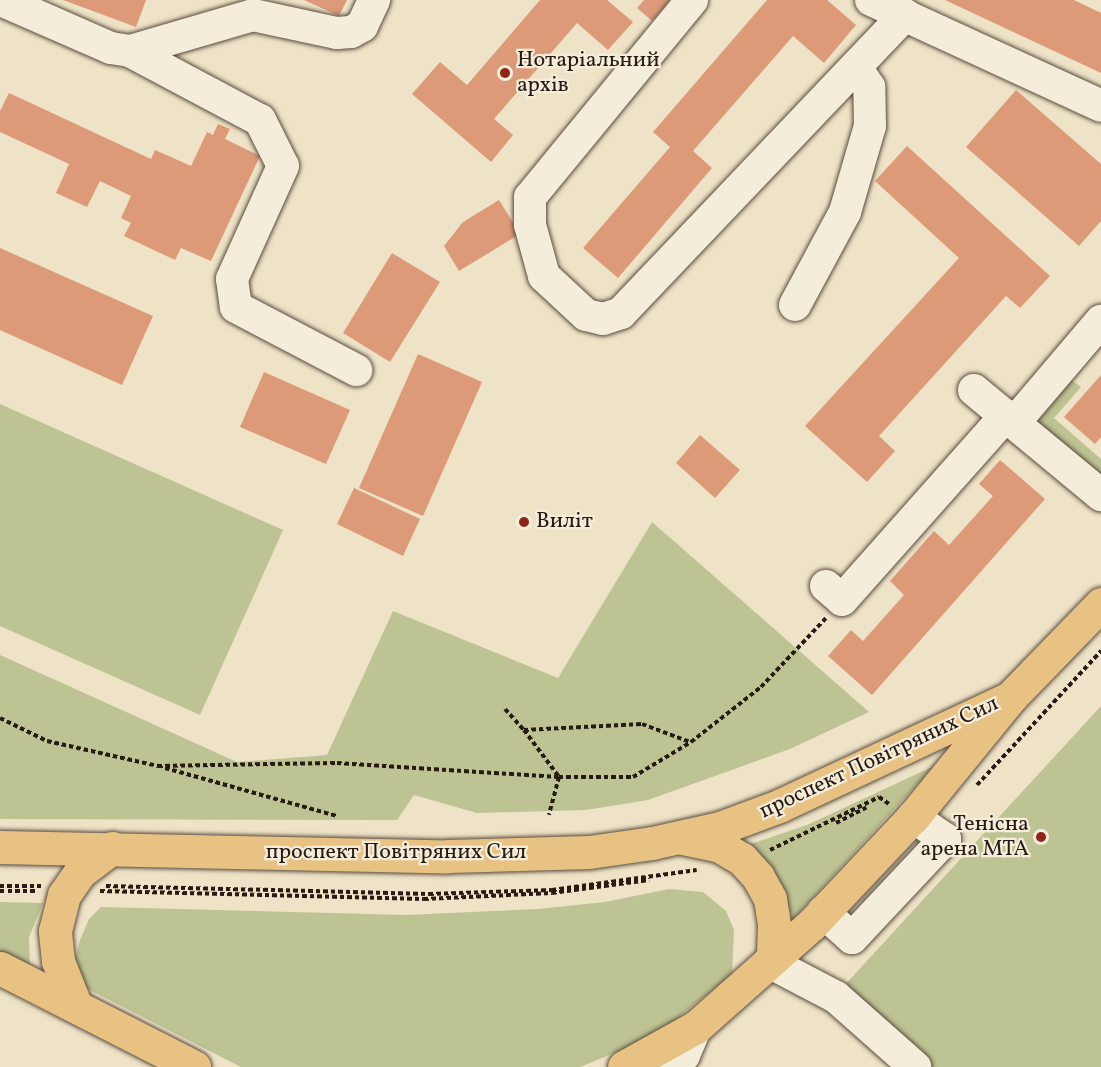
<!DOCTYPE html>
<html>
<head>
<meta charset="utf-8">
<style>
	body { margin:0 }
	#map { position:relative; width:1101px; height:1067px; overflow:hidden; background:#eee3c6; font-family:Vollkorn,serif }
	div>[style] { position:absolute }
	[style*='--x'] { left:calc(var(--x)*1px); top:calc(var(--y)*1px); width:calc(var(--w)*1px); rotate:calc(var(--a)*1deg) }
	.green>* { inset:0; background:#bdc392 }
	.building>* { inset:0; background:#dc9a78 }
	.path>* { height:4px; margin-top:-2px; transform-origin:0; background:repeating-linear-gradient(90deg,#281a14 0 4.5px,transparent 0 7.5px) }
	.roads { filter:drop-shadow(0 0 2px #5a4c40) drop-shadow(0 0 2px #5a4c40) }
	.minor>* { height:32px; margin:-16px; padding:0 16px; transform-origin:16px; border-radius:16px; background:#f4edda }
	.major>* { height:33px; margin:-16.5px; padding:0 16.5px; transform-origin:16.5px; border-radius:16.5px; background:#e7c283 }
	.dots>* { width:16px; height:16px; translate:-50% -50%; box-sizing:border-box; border:3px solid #f4edda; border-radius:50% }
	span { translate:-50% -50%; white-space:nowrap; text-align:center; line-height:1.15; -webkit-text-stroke:4.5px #f4edda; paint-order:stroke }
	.poi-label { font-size:22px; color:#281a14 }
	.left { translate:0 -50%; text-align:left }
	.right { translate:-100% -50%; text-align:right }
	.street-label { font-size:22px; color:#281a14 }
</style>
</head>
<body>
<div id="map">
	<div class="green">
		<div style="clip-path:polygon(1063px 374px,1081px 387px,1054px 418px,1101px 459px,1101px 489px,1024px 420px)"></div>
		<div style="clip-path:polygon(0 404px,283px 530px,200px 715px,0 626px)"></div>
		<div style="clip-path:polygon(652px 522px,869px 712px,790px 749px,648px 800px,586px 810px,477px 813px,414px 795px,397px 820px,0 819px,0 655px,237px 762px,327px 755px,393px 611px,558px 678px)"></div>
		<div style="clip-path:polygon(1101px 706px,1101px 1067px,931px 1067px,842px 988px)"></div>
		<div style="clip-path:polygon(934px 766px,793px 919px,775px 876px,745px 846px,807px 825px)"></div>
		<div style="clip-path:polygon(669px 889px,703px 892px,726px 911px,734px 930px,732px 974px,655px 1036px,580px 1067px,241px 1067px,78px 984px,75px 960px,80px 940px,89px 919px,101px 907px,406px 915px,538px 909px,605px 902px)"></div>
		<div style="clip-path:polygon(0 902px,43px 903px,29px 937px,30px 969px,0 953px)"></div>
	</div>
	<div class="building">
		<div style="clip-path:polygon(63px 0,146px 0,136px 27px)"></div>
		<div style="clip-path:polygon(304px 0,347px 0,339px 16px)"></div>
		<div style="clip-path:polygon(540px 0,607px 0,633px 22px,608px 50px,577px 23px,494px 119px,513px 135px,491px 162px,412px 94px,440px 62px,467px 85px)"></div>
		<div style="clip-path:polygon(644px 0,670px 0,652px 21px,637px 8px)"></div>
		<div style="clip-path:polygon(767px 0,827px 0,856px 25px,824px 63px,793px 36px,693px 151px,712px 168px,618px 278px,583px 248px,670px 147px,653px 132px)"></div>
		<div style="clip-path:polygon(945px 0,1074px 0,1101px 13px,1101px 73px)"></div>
		<div style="clip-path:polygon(1016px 90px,1101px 164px,1101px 221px,1079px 246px,966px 147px)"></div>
		<div style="clip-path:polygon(9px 93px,151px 159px,155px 150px,191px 166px,207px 132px,213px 135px,218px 124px,230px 129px,225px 139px,260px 156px,211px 261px,181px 248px,175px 260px,124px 236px,131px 223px,121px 218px,131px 196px,100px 181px,87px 207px,56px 193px,69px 164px,0 132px,0 111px)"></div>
		<div style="clip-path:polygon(907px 146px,1050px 276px,1020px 308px,1006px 296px,879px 436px,895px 451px,867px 482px,805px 426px,959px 258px,875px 181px)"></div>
		<div style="clip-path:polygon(499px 200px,520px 234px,459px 271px,444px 246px,463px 222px)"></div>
		<div style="clip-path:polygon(0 248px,153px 316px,122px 385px,0 330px)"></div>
		<div style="clip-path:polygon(392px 253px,440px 282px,390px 362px,343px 333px)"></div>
		<div style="clip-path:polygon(418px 354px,482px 382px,423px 516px,359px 488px)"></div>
		<div style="clip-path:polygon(264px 372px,350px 410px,326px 464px,240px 427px)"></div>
		<div style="clip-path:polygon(1101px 375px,1101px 437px,1095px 444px,1064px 417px)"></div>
		<div style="clip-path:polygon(700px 435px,740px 470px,715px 498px,676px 463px)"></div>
		<div style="clip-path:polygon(1000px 460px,1045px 499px,872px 695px,828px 656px,851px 630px,863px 641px,904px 595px,890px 581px,934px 531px,949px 545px,993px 496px,979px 484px)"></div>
		<div style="clip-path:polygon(354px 488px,420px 519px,403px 556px,337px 524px)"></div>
	</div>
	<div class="path">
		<div style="--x:505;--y:709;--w:28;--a:48"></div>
		<div style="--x:524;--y:730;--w:118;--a:-2.9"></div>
		<div style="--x:642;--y:724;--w:51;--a:20.6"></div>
		<div style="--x:0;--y:718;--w:52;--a:26.1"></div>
		<div style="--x:47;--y:741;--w:114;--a:12.7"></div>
		<div style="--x:158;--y:766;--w:179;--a:-1"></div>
		<div style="--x:337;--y:763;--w:222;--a:3.6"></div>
		<div style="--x:559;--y:777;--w:74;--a:0"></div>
		<div style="--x:633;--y:777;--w:68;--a:-31.1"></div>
		<div style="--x:691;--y:742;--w:89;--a:-38.2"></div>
		<div style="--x:761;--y:687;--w:95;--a:-46.7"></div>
		<div style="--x:524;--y:730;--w:59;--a:53.3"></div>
		<div style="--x:559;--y:777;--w:39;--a:105"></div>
		<div style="--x:165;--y:768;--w:179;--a:15.6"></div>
		<div style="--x:977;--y:785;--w:183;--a:-47.2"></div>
		<div style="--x:836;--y:823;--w:34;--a:-27"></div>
		<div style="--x:770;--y:850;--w:121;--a:-25.9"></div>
		<div style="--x:879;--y:797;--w:12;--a:35"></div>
		<div style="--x:0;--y:886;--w:41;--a:0"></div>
		<div style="--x:106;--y:886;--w:323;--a:1.4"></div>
		<div style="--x:429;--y:894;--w:123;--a:-1.9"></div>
		<div style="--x:552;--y:890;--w:146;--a:-7.9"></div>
		<div style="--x:0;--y:891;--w:38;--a:0"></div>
		<div style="--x:100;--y:891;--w:324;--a:1.4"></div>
		<div style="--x:424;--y:899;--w:128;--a:-2.7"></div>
		<div style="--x:552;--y:893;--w:98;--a:-7.6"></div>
	</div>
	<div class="roads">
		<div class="minor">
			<div style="--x:1;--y:0;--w:120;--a:23.6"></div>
			<div style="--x:111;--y:48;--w:19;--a:9"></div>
			<div style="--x:130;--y:51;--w:128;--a:-16.3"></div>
			<div style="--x:253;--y:15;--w:86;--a:12.1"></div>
			<div style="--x:337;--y:33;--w:14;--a:-4"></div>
			<div style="--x:351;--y:32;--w:13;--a:-29"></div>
			<div style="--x:362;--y:26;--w:29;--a:-65"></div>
			<div style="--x:692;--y:0;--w:255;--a:129.4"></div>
			<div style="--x:530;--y:197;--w:28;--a:90"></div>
			<div style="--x:530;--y:225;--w:53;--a:74.6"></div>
			<div style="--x:544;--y:276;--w:57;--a:42.9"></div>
			<div style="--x:586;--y:315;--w:17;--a:13"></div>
			<div style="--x:603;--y:319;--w:19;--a:-18"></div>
			<div style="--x:621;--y:313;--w:412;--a:-46.4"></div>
			<div style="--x:871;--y:0;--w:253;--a:24.7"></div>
			<div style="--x:130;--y:51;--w:147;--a:28"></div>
			<div style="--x:260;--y:120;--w:51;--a:63.4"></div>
			<div style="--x:283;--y:166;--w:124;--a:114.3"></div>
			<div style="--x:232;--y:279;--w:28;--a:82"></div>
			<div style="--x:236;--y:307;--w:136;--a:27.7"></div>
			<div style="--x:795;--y:305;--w:106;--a:-61.7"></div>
			<div style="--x:845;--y:212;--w:90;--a:-73.8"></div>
			<div style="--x:870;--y:126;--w:39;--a:-91"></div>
			<div style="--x:869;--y:87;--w:24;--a:-123"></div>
			<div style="--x:974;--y:390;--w:165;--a:39.6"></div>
			<div style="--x:1015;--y:422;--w:133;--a:-49.6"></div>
			<div style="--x:826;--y:586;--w:21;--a:41"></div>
			<div style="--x:842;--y:600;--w:247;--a:-48.4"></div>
			<div style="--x:823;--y:912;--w:39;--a:42"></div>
			<div style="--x:852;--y:938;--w:136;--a:-46.8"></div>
			<div style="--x:945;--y:839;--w:39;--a:-145"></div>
			<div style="--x:769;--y:962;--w:76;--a:27.6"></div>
			<div style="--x:836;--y:997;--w:106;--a:41.5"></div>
			<div style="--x:673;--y:1067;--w:16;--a:-47"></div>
			<div style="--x:684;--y:1055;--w:30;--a:-67"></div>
		</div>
		<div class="major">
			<div style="--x:683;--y:838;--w:38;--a:12"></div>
			<div style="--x:720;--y:846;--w:26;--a:31"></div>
			<div style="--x:742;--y:859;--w:24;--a:48"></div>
			<div style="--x:758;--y:877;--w:25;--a:61"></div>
			<div style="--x:770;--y:899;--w:26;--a:81"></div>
			<div style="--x:774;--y:925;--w:34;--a:92"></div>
			<div style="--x:0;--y:847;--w:448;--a:1.2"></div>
			<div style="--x:448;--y:856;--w:141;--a:-1.6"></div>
			<div style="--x:589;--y:852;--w:64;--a:-8.1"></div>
			<div style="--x:652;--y:843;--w:70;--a:-12.4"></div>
			<div style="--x:720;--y:828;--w:63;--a:-20.4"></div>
			<div style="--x:779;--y:806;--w:255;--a:-25.1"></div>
			<div style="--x:0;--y:968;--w:218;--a:27"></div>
			<div style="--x:75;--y:1004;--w:46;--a:-111.6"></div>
			<div style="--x:58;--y:961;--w:30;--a:-96"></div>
			<div style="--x:55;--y:931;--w:37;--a:-76"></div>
			<div style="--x:64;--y:895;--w:28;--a:-55"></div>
			<div style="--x:80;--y:872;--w:40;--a:-37"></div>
			<div style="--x:624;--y:1067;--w:82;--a:-29.1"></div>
			<div style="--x:696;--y:1027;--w:155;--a:-41.6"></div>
			<div style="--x:812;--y:924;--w:147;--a:-46.7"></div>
			<div style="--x:913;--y:817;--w:154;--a:-50.8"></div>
			<div style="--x:1010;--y:698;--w:131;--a:-45.9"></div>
		</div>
	</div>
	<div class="dots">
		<div style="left:505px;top:73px;background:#8f2418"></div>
		<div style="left:524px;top:522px;background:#8f2418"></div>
		<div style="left:1041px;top:837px;background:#8f2418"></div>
	</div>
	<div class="poi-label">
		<span class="left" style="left:517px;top:73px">Нотаріальний<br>архів</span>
		<span class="left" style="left:536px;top:522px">Виліт</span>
		<span class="right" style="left:1029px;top:837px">Тенісна<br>арена МТА</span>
	</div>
	<div class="street-label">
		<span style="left:879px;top:758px;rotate:-25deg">проспект Повітряних Сил</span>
		<span style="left:396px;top:853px">проспект Повітряних Сил</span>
	</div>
</div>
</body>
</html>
